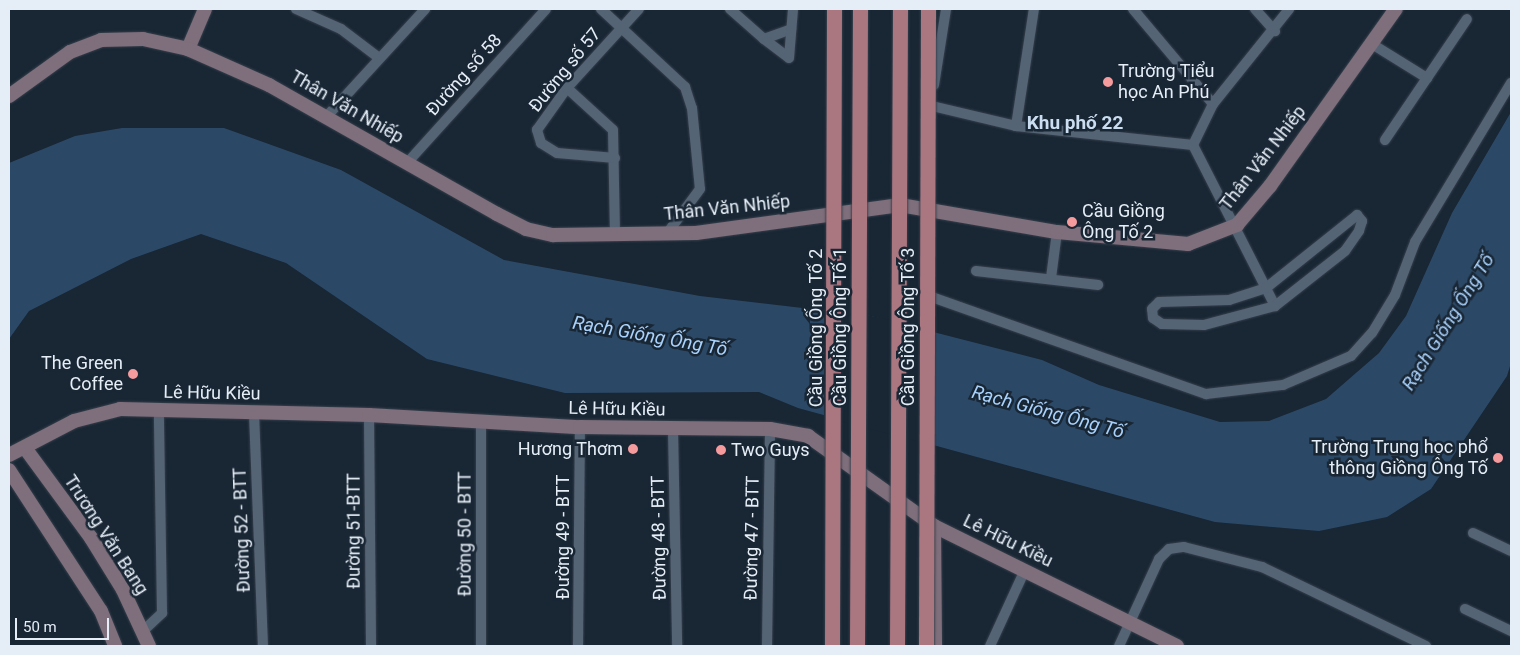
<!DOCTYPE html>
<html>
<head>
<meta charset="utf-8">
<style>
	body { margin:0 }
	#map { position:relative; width:1520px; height:655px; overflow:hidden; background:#192634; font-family:Roboto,sans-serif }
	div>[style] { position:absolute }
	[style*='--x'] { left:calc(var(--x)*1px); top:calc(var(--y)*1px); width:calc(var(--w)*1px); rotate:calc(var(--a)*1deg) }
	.water>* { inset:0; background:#2b4967 }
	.pier>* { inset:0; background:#192634 }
	.roads { filter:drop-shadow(0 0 1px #36404c) drop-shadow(0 0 1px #36404c) }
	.street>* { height:10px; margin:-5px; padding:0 5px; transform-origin:5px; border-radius:5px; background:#556475 }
	.secondary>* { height:14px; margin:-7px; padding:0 7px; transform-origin:7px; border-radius:7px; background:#7f6e7b }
	.bridges { filter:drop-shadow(0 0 1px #36404c) drop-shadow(0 0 1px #36404c) }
	.primary-bridge>* { height:15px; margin:-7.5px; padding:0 7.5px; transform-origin:7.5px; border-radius:7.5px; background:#aa7781 }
	.dots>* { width:14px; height:14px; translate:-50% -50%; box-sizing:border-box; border:2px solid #192634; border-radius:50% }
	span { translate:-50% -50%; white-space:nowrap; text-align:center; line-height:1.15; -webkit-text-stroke:5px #192634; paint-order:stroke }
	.street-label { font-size:18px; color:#e5eef7 }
	.poi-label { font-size:18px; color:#e5eef7 }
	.left { translate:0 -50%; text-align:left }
	.right { translate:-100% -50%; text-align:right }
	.neighbourhood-label { font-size:19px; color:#cbddf0; font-weight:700 }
	.water-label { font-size:19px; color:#a8d1fc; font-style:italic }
	.frame { position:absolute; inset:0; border:10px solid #e5eef7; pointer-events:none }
	.scale { position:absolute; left:15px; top:618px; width:94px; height:22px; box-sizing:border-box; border:2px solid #e5eef7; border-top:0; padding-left:6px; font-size:15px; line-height:18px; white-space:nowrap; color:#e5eef7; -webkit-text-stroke:4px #192634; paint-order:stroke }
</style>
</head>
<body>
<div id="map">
	<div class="water">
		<div style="clip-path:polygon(1511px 112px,1511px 363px,1507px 376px,1431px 489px,1387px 517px,1319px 531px,1215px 522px,798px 408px,759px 392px,565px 393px,427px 359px,286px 263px,201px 234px,131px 259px,29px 311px,9px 339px,9px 163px,75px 136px,122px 128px,224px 128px,341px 170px,504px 260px,700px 296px,871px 316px,1042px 360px,1099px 385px,1220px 422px,1269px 421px,1326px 399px,1379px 353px,1406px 316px,1452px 213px)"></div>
	</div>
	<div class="pier">
		<div style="clip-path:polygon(824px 306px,933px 329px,932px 445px,824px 417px)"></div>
	</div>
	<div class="roads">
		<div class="street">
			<div style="--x:296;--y:9;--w:49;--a:24"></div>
			<div style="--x:341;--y:29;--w:48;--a:37.3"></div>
			<div style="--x:601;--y:9;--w:115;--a:42.9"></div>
			<div style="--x:685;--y:87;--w:22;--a:72"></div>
			<div style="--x:692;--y:108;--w:81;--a:84.4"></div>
			<div style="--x:700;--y:189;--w:57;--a:126.5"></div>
			<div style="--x:730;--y:9;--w:45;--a:41.4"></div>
			<div style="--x:764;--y:39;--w:29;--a:-20"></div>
			<div style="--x:1133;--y:9;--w:124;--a:49.9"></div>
			<div style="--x:1255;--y:9;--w:30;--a:48"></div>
			<div style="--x:764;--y:39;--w:31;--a:37"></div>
			<div style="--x:1372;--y:44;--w:65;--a:31.7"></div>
			<div style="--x:789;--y:58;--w:49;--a:-85.3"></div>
			<div style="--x:934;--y:85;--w:77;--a:-81"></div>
			<div style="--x:567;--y:88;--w:62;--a:42.4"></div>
			<div style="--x:613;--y:130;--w:104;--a:88.9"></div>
			<div style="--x:932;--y:106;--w:86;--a:13.4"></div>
			<div style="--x:1016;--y:126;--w:178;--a:6.1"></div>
			<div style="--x:1193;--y:145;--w:46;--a:-64"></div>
			<div style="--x:1213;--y:104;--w:122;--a:-51.3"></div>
			<div style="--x:328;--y:115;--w:144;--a:-47.5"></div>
			<div style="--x:1016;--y:126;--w:118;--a:-81.3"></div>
			<div style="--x:1385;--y:140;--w:146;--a:-55.9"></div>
			<div style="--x:1193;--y:145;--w:181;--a:63"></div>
			<div style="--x:615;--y:158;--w:58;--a:-175.1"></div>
			<div style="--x:557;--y:153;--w:19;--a:-148"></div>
			<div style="--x:541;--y:143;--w:14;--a:-107"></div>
			<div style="--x:537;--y:130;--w:52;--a:-54.5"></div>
			<div style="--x:567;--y:88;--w:107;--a:-47.7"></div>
			<div style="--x:407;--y:163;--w:207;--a:-47.9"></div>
			<div style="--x:1357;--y:215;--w:8;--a:50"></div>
			<div style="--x:1362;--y:221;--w:10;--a:107"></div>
			<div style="--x:1359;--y:231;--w:24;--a:125"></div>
			<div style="--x:1345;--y:251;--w:89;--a:141.8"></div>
			<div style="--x:1275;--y:306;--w:73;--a:165"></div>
			<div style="--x:1204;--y:325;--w:42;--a:-178.6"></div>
			<div style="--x:1162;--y:324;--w:11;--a:-146"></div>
			<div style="--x:1153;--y:318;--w:9;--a:-96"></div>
			<div style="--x:1152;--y:309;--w:10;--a:-45"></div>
			<div style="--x:1159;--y:302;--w:70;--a:-1.6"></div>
			<div style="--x:1229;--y:300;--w:39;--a:-18"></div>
			<div style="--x:1266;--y:288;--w:117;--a:-38.7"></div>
			<div style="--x:976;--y:271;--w:123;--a:6.5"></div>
			<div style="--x:1051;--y:278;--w:46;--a:-82.6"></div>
			<div style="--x:926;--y:295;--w:297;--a:19.5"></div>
			<div style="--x:1206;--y:394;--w:78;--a:-6.7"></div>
			<div style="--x:1283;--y:385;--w:74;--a:-23.1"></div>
			<div style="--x:1351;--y:356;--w:31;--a:-48"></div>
			<div style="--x:1372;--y:333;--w:44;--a:-58.8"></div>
			<div style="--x:1395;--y:295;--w:57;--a:-69.3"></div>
			<div style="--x:1415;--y:242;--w:186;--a:-58.9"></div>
			<div style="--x:254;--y:413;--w:233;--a:87.8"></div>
			<div style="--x:369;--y:415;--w:231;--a:89.5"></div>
			<div style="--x:481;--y:422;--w:224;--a:90"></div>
			<div style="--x:673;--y:429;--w:217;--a:88.9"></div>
			<div style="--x:1473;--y:533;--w:42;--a:25.3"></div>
			<div style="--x:1465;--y:609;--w:51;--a:25.6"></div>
			<div style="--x:144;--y:630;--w:25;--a:-43"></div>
			<div style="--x:162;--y:613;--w:202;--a:-90.9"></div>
			<div style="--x:578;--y:646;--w:219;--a:-89.5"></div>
			<div style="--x:767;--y:646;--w:217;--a:-89.2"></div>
			<div style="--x:990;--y:646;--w:84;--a:-65.3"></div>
			<div style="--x:1119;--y:646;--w:96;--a:-65.3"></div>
			<div style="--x:1159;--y:559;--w:14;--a:-45"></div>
			<div style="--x:1169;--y:549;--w:15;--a:-8"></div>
			<div style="--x:1184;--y:547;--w:81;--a:14.4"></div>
			<div style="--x:1262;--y:567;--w:182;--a:25.7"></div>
		</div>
		<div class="secondary">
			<div style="--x:188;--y:49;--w:43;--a:-67"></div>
			<div style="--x:9;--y:96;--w:75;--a:-35.8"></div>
			<div style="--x:70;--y:52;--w:33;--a:-21"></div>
			<div style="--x:101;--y:40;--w:42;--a:-1.4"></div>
			<div style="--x:143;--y:39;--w:46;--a:12.5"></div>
			<div style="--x:188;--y:49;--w:89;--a:24"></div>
			<div style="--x:269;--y:85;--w:262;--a:29.5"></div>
			<div style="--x:497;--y:214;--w:33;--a:27"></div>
			<div style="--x:526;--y:229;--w:28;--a:13"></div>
			<div style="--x:553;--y:235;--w:143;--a:-0.8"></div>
			<div style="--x:696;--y:233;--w:206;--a:-7.8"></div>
			<div style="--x:900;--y:205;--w:159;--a:9.8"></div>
			<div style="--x:1057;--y:232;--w:132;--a:5.2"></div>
			<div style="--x:1188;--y:244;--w:53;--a:-21.2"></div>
			<div style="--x:1237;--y:225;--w:51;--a:-49.8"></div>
			<div style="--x:1270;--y:186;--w:217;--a:-54.6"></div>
			<div style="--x:25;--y:448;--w:112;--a:53.7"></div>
			<div style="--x:91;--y:538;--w:61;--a:58.4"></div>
			<div style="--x:123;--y:590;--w:62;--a:65.1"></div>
			<div style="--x:9;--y:455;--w:73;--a:-27.6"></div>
			<div style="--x:74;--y:421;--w:48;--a:-14.6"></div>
			<div style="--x:120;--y:409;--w:249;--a:1.4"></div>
			<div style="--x:369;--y:415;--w:211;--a:3.3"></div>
			<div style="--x:580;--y:427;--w:190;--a:0.6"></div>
			<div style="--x:770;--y:429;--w:39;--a:10"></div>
			<div style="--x:808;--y:436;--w:155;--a:35.5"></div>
			<div style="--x:934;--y:526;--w:271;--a:26.3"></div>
			<div style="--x:9;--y:470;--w:168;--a:56.9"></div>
			<div style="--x:101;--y:611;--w:38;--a:68"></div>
			<div style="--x:934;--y:526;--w:120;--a:89.5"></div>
		</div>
	</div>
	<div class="bridges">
		<div class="primary-bridge">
			<div style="--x:832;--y:646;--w:637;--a:-89.82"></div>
			<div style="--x:857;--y:646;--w:637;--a:-89.73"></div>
			<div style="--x:897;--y:646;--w:637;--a:-89.73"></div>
			<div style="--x:926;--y:646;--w:637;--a:-89.82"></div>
		</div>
	</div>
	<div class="dots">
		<div style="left:1108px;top:82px;background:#f59b9e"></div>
		<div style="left:1072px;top:222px;background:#f59b9e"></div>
		<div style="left:133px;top:374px;background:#f59b9e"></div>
		<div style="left:633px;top:449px;background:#f59b9e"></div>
		<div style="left:721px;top:450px;background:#f59b9e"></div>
		<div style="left:1498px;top:458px;background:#f59b9e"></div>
	</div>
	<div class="street-label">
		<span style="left:565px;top:70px;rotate:-51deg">Đường số 57</span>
		<span style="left:464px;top:75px;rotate:-48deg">Đường số 58</span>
		<span style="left:347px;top:107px;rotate:30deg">Thân Văn Nhiếp</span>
		<span style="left:1263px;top:158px;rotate:-52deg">Thân Văn Nhiếp</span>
		<span style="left:727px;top:208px;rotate:-6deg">Thân Văn Nhiếp</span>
		<span style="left:840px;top:327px;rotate:-90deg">Cầu Giồng Ông Tố 1</span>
		<span style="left:908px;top:327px;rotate:-90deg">Cầu Giồng Ông Tố 3</span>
		<span style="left:816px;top:328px;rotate:-90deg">Cầu Giồng Ống Tố 2</span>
		<span style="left:212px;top:393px;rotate:1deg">Lê Hữu Kiều</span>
		<span style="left:617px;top:409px;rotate:1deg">Lê Hữu Kiều</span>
		<span style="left:242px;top:530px;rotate:-92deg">Đường 52 - BTT</span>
		<span style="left:354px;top:531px;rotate:-90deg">Đường 51-BTT</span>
		<span style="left:465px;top:534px;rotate:-90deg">Đường 50 - BTT</span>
		<span style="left:106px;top:535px;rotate:57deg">Trương Văn Bang</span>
		<span style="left:563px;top:537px;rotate:-90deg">Đường 49 - BTT</span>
		<span style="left:659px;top:538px;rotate:-91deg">Đường 48 - BTT</span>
		<span style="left:752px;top:538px;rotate:-89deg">Đường 47 - BTT</span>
		<span style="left:1008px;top:541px;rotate:26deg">Lê Hữu Kiều</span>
	</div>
	<div class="poi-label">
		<span class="left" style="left:1118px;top:82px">Trường Tiểu<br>học An Phú</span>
		<span class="left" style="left:1082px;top:222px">Cầu Giồng<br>Ông Tố 2</span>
		<span class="right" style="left:123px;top:374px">The Green<br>Coffee</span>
		<span class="right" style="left:1488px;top:458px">Trường Trung học phổ<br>thông Giồng Ông Tố</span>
		<span class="right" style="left:623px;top:449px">Hương Thơm</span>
		<span class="left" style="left:731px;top:450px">Two Guys</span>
	</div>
	<div class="neighbourhood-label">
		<span style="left:1075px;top:123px">Khu phố 22</span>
	</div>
	<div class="water-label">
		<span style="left:1448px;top:322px;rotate:-58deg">Rạch Giống Ống Tố</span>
		<span style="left:650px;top:336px;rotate:10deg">Rạch Giống Ống Tố</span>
		<span style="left:1048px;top:412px;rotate:15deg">Rạch Giống Ống Tố</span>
	</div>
	<div class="frame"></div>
	<div class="scale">50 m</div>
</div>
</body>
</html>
